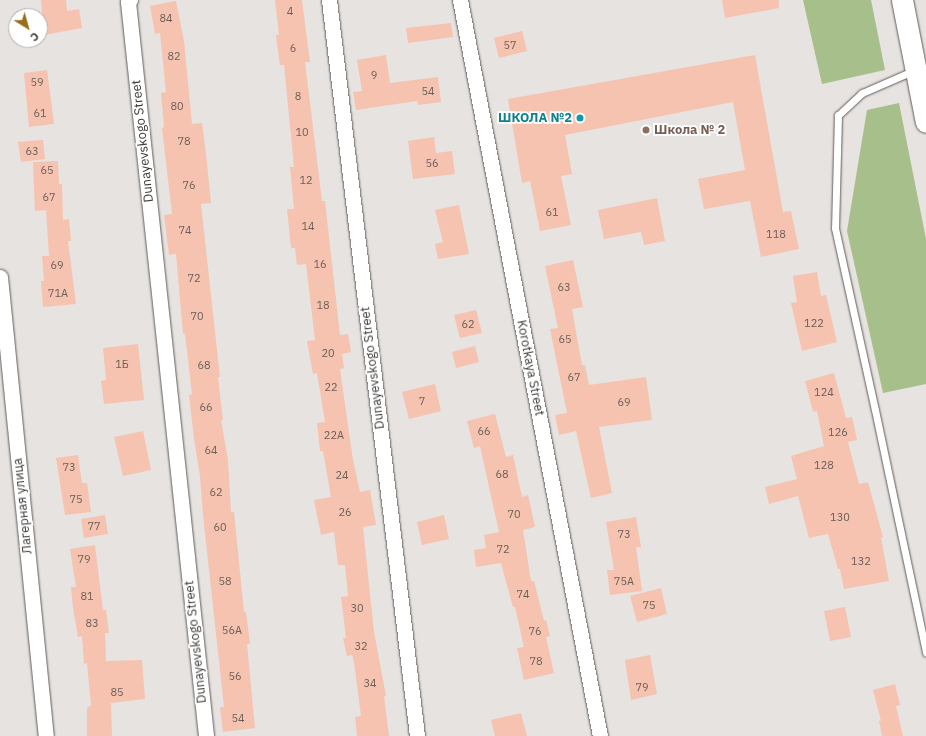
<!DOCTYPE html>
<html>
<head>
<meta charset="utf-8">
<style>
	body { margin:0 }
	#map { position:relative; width:926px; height:736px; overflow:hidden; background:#e7e3e0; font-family:"IBM Plex Sans",sans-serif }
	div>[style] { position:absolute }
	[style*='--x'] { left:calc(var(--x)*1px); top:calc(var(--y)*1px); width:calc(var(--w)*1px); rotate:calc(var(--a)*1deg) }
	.green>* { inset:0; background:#a7bf8b }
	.building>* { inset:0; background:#f5c3b0 }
	.roads { filter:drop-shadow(0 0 1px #5f5c5a) drop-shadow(0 0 1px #5f5c5a) }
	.lane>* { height:7px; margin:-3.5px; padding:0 3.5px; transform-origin:3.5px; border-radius:3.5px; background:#fff }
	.street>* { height:15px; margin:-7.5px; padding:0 7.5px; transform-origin:7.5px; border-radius:7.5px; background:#fff }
	.secondary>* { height:21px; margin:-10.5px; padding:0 10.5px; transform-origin:10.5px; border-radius:10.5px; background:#fff }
	.dots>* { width:11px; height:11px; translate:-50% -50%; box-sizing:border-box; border:2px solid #fff; border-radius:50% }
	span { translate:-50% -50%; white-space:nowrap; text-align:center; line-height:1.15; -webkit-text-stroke:3.5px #fff; paint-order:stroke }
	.number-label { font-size:11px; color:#6b5e58 }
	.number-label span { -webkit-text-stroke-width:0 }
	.culture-label { font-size:13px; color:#0d838f; font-weight:700 }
	.right { translate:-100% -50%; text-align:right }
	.education-label { font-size:13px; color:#785e54; font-weight:700 }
	.left { translate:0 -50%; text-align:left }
	.street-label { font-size:13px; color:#3d3c3a }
	.north { position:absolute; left:8px; top:8px; width:40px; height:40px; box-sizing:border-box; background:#fff; border:1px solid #b1b1b0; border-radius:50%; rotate:143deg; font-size:11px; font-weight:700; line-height:16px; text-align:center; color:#3d3c3a }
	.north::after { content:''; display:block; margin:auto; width:14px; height:18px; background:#986e1b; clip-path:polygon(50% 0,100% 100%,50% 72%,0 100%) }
</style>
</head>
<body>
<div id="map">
	<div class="green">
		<div style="clip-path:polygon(803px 0,871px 0,885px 70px,822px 84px)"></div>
		<div style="clip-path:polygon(899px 103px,926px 239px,926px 384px,883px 393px,847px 231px,867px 110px)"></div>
	</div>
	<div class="building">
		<div style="clip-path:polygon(41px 0,66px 0,67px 11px,79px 9px,82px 28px,44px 35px)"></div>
		<div style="clip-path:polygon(275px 0,302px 0,310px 62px,305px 62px,322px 201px,325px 201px,340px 335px,348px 334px,351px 352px,342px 354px,344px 368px,340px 369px,353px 460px,360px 492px,370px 490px,376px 525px,363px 527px,374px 632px,386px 696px,384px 696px,389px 736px,357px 736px,355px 717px,361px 716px,354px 662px,352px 655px,347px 656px,343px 638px,346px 638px,341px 597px,348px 596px,345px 565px,338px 565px,334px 532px,321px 535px,314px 500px,331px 497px,323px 451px,320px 451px,317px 423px,325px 422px,317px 373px,313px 374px,307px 341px,315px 340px,306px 264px,297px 265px,295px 248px,291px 248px,287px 209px,294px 209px,290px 167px,294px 167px,284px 65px,280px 65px,276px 35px,279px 35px)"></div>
		<div style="clip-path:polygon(722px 0,779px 0,779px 8px,725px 18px)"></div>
		<div style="clip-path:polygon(176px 1px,184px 41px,192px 124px,202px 123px,206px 154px,211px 203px,201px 204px,220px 377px,218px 377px,223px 420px,221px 420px,228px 460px,231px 512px,234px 512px,244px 612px,246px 612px,250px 644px,247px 644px,255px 728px,223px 732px,220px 707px,224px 707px,203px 515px,200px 476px,194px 439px,189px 395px,192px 394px,185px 334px,183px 334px,176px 254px,169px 255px,164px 215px,172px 214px,162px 128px,164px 127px,161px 93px,166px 92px,160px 33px,155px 34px,150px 6px)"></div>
		<div style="clip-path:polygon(451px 23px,453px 37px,408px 43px,406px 28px)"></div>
		<div style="clip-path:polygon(522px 31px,527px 51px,499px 58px,494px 38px)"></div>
		<div style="clip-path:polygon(386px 55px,390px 83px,438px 77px,441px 102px,418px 105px,417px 101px,356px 110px,353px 92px,362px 91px,357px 60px)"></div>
		<div style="clip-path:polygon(755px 55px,783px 212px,791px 211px,799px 249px,761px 257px,750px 201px,704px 209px,698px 179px,745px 170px,733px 102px,565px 135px,572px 174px,561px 176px,571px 225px,540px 231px,530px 181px,522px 183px,508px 99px)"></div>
		<div style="clip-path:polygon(47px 70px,54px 124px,29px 127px,24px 73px)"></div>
		<div style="clip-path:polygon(434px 137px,436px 153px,452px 151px,455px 174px,413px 179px,408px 141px)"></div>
		<div style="clip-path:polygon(43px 140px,45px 159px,21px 162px,18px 142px)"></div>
		<div style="clip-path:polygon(58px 161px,59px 184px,62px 184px,63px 220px,69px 219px,71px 241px,68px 241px,76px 304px,43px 307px,41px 281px,44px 281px,42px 256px,49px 256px,46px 210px,35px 211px,33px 162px)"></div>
		<div style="clip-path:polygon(657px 198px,665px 241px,644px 245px,641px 232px,604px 239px,598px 210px)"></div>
		<div style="clip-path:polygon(459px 205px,469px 254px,438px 259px,435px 244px,443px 242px,435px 210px)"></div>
		<div style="clip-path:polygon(573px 260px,583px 307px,572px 309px,582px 365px,585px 365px,589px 385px,646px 377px,652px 420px,599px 427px,612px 493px,591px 498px,576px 431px,559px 435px,555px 415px,567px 413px,550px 329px,558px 328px,545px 266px)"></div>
		<div style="clip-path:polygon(817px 272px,821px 296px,826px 295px,837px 342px,802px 351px,791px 303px,797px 302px,793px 276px)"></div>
		<div style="clip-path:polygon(476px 310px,482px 333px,460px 338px,454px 315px)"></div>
		<div style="clip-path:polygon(138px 344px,144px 400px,104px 404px,101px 381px,106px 380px,103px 348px)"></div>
		<div style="clip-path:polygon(475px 346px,479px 362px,456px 368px,452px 352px)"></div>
		<div style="clip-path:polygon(834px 373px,846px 418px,852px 417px,857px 440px,848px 442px,859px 484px,868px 482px,883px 537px,881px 538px,889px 581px,844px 589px,840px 569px,838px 569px,828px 534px,809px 538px,798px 496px,769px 504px,765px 487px,797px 479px,791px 456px,824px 446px,817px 411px,813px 412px,805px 381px)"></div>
		<div style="clip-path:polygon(435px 384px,441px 411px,409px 419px,402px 392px)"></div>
		<div style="clip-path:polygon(495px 414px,506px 457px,513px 455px,522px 497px,528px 495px,535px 527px,523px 530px,531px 581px,534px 581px,544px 621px,546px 620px,550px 636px,546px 637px,554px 673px,524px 680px,517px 648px,524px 647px,515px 607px,513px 607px,501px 563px,476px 567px,474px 550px,486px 548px,484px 535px,499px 532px,480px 446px,474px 448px,467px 421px)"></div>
		<div style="clip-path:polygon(143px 431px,151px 470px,123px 476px,114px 437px)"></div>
		<div style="clip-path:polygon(78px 455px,82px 483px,87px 483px,91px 512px,65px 515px,56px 458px)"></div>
		<div style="clip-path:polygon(105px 515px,108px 534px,84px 538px,81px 519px)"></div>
		<div style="clip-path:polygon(444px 515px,449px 539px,422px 545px,417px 522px)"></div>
		<div style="clip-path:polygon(636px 517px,641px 547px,636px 547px,642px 591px,610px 595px,607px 570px,614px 570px,606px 522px)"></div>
		<div style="clip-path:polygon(95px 545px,103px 610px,106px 610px,109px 633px,105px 633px,106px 661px,142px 660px,145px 699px,111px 703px,112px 736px,87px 736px,87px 708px,91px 705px,87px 663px,84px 664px,82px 636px,78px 637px,73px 608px,71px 587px,76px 587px,70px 549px)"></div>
		<div style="clip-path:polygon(661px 588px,667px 614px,637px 622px,630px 596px)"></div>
		<div style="clip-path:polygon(845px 607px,851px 637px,830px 641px,824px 611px)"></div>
		<div style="clip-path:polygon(650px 655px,657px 694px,631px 700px,625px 660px)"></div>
		<div style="clip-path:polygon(895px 684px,900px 705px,896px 706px,903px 736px,882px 736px,879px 721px,881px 721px,873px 690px)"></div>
		<div style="clip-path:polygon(521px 713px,527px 736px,495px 736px,491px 720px)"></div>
	</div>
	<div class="roads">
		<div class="lane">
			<div style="--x:915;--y:70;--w:58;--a:156.5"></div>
			<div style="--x:862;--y:93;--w:33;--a:137"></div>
			<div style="--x:838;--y:115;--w:113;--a:91.5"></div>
			<div style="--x:835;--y:228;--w:186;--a:77.6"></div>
			<div style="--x:875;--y:410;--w:248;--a:78.1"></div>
		</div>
		<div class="street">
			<div style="--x:130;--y:0;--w:3;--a:135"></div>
			<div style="--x:128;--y:2;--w:738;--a:83.93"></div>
			<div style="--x:329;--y:0;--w:741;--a:83.18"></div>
			<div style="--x:460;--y:0;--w:749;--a:79.23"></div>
			<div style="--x:0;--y:277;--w:461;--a:84.3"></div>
		</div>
		<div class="secondary">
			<div style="--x:902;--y:0;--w:124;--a:78.9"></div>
		</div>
	</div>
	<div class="dots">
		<div style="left:580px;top:118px;background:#0f9aa8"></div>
		<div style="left:646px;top:130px;background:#8d6e63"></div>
	</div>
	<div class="number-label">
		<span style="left:290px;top:11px">4</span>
		<span style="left:166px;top:18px">84</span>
		<span style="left:510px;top:45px">57</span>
		<span style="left:293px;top:48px">6</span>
		<span style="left:174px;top:56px">82</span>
		<span style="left:374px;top:75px">9</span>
		<span style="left:37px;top:82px">59</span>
		<span style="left:428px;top:91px">54</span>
		<span style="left:298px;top:96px">8</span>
		<span style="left:177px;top:106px">80</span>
		<span style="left:40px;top:113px">61</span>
		<span style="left:302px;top:132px">10</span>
		<span style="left:184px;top:141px">78</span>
		<span style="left:32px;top:151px">63</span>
		<span style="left:432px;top:163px">56</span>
		<span style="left:47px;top:170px">65</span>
		<span style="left:306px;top:180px">12</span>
		<span style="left:189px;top:185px">76</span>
		<span style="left:49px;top:197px">67</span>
		<span style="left:552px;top:212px">61</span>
		<span style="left:308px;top:226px">14</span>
		<span style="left:185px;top:230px">74</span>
		<span style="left:776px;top:234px">118</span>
		<span style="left:320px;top:264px">16</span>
		<span style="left:57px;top:265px">69</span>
		<span style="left:194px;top:278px">72</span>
		<span style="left:564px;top:287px">63</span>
		<span style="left:58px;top:293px">71А</span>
		<span style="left:323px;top:305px">18</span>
		<span style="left:197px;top:316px">70</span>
		<span style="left:814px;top:323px">122</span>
		<span style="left:468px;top:324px">62</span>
		<span style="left:565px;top:339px">65</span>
		<span style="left:328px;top:353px">20</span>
		<span style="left:122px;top:364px">1Б</span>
		<span style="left:204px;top:365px">68</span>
		<span style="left:574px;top:377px">67</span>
		<span style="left:331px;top:387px">22</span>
		<span style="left:824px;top:392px">124</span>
		<span style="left:422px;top:401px">7</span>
		<span style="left:624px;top:402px">69</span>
		<span style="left:206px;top:407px">66</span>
		<span style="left:484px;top:431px">66</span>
		<span style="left:838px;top:432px">126</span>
		<span style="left:334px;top:435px">22А</span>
		<span style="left:211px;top:450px">64</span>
		<span style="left:824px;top:465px">128</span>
		<span style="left:69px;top:467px">73</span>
		<span style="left:502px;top:474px">68</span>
		<span style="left:342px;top:475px">24</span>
		<span style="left:216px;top:492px">62</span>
		<span style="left:76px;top:499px">75</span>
		<span style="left:345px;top:512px">26</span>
		<span style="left:514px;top:514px">70</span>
		<span style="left:840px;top:517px">130</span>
		<span style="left:94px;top:526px">77</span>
		<span style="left:220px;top:527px">60</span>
		<span style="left:624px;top:534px">73</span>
		<span style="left:503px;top:549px">72</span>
		<span style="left:84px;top:559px">79</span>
		<span style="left:861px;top:561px">132</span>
		<span style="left:225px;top:581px">58</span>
		<span style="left:624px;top:581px">75А</span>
		<span style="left:523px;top:594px">74</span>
		<span style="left:87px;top:596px">81</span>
		<span style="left:649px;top:605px">75</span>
		<span style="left:357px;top:608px">30</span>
		<span style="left:92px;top:623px">83</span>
		<span style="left:232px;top:630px">56А</span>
		<span style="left:535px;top:631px">76</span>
		<span style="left:361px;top:646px">32</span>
		<span style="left:536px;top:661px">78</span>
		<span style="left:235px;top:676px">56</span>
		<span style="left:370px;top:683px">34</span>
		<span style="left:642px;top:687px">79</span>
		<span style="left:117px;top:692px">85</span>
		<span style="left:238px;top:718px">54</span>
	</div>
	<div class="culture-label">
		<span class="right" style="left:572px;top:118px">ШКОЛА №2</span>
	</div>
	<div class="education-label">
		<span class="left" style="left:654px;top:130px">Школа № 2</span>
	</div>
	<div class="street-label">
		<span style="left:143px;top:141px;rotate:-96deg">Dunayevskogo Street</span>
		<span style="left:373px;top:368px;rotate:-97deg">Dunayevskogo Street</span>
		<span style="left:530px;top:368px;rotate:79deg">Korotkaya Street</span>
		<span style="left:23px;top:506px;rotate:-96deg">Лагерная улица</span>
		<span style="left:196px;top:642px;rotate:-96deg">Dunayevskogo Street</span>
	</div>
	<div class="north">С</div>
</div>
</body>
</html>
